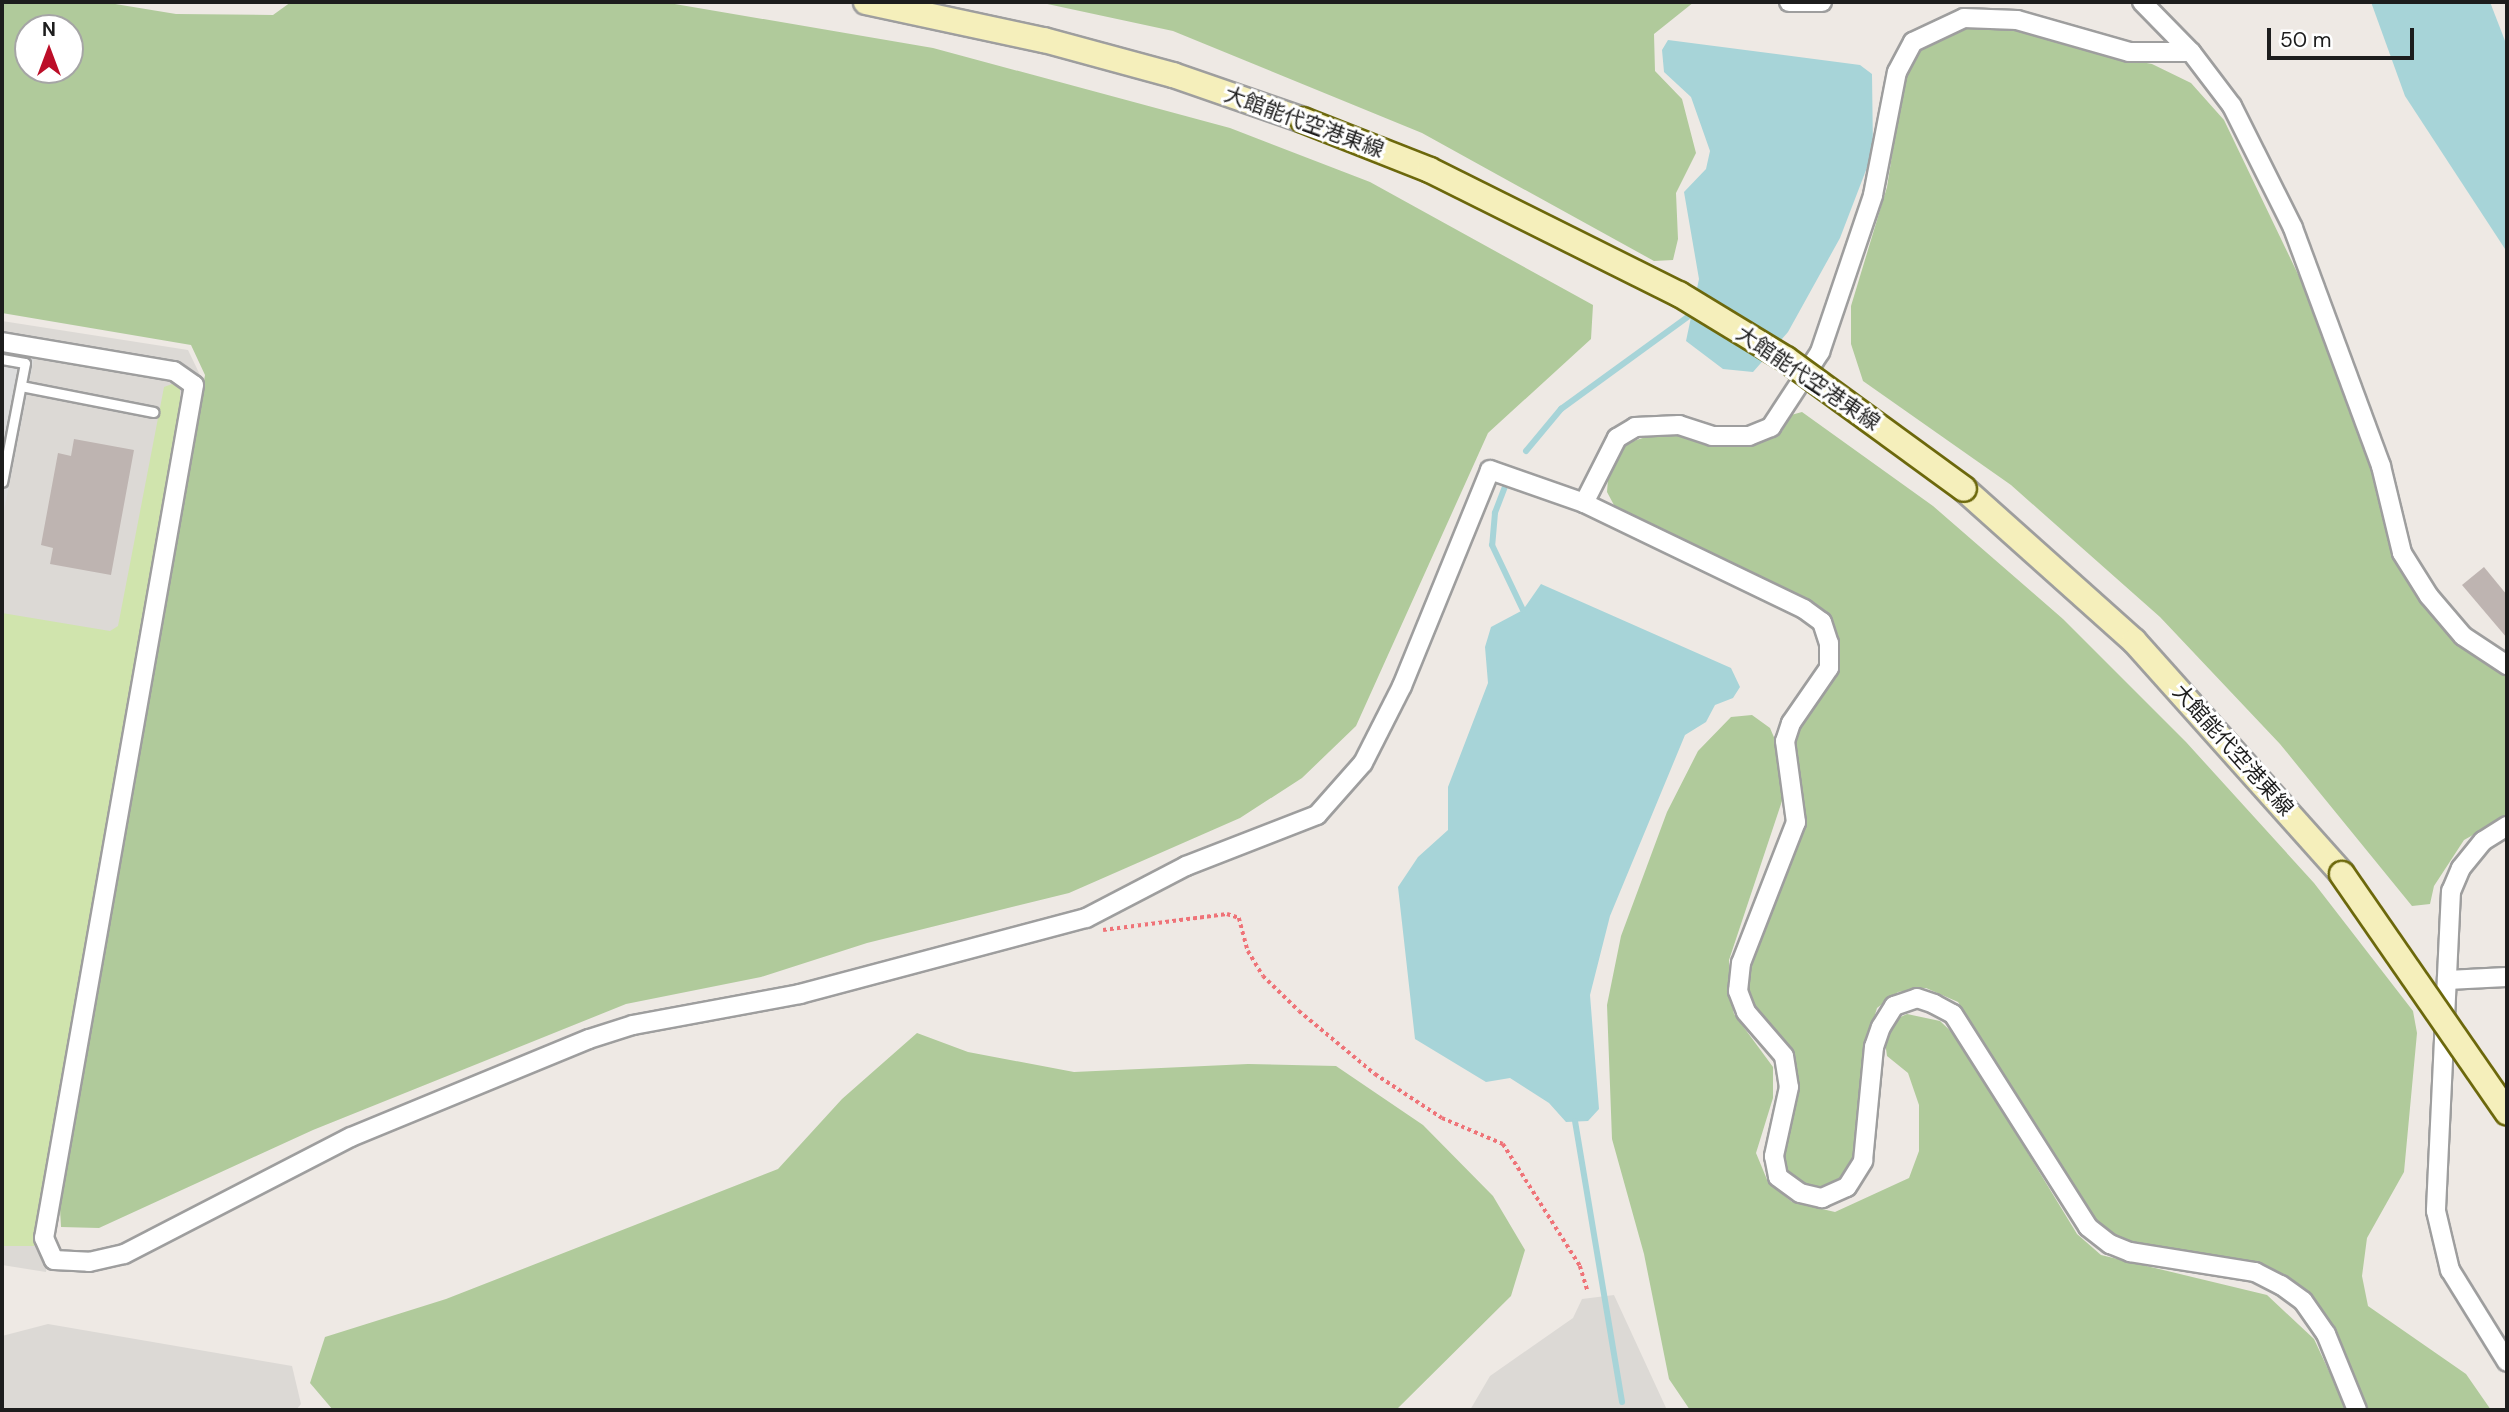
<!DOCTYPE html>
<html>
<head>
<meta charset="utf-8">
<style>
  body { margin:0 }
  #map { position:relative; width:2509px; height:1412px; overflow:hidden; background:#eee9e4; font-family:"DM Sans","Noto Sans JP",sans-serif }
  div>[style] { position:absolute }
  .airport>* { inset:0; background:#dcd9d5 }
  .grass>* { inset:0; background:#d0e4ad }
  .forest>* { inset:0; background:#b0ca9b }
  .parking>* { inset:0; background:#ddd }
  .water>* { inset:0; background:#a7d4d8 }
  .stream>* { height:6px; margin:-3px; padding:0 3px; transform-origin:3px; border-radius:3px; background:#a7d4d8 }
  .building>* { inset:0; background:#beb4b1 }
  .path>* { height:3.5px; margin-top:-1.75px; transform-origin:0; background:repeating-linear-gradient(90deg,#ef7378 0 3.5px,transparent 0 7px) }
  .roads { filter:drop-shadow(2px 0 #9e9e9e) drop-shadow(-2px 0 #9e9e9e) drop-shadow(0 2px #9e9e9e) drop-shadow(0 -2px #9e9e9e) }
  .service>* { height:9px; margin:-4.5px; padding:0 4.5px; transform-origin:4.5px; border-radius:4.5px; background:#fff }
  .minor>* { height:18px; margin:-9px; padding:0 9px; transform-origin:9px; border-radius:9px; background:#fff }
  .secondary>* { height:24px; margin:-12px; padding:0 12px; transform-origin:12px; border-radius:12px; background:#f5efbb }
  .bridges { filter:drop-shadow(2px 0 #6c680c) drop-shadow(-2px 0 #6c680c) drop-shadow(0 2px #6c680c) drop-shadow(0 -2px #6c680c) }
  .secondary-bridge>* { height:24px; margin:-12px; padding:0 12px; transform-origin:12px; border-radius:12px; background:#f5efbb }
  span { translate:-50% -50%; white-space:nowrap; text-align:center; line-height:1.15; -webkit-text-stroke:6px #fff; paint-order:stroke }
  .street-label { font-size:21px; color:#1d1d1d }
  .frame { position:absolute; inset:0; border:4px solid #1d1d1d; pointer-events:none }
  .north { position:absolute; left:14px; top:14px; width:70px; height:70px; box-sizing:border-box; background:#fff; border:2px solid #a5a5a5; border-radius:50%; rotate:0deg; font-size:19px; font-weight:700; line-height:28px; text-align:center; color:#1d1d1d }
  .north::after { content:''; display:block; margin:auto; width:24px; height:32px; background:#bc0e28; clip-path:polygon(50% 0,100% 100%,50% 72%,0 100%) }
  .scale { position:absolute; left:2267px; top:28px; width:147px; height:32px; box-sizing:border-box; border:4px solid #1d1d1d; border-top:0; padding-left:9px; font-size:21px; line-height:24px; white-space:nowrap; color:#1d1d1d; -webkit-text-stroke:5px #fff; paint-order:stroke }
</style>
</head>
<body>
<div id="map">
  <div class="airport">
    <i style="clip-path:polygon(2px 321px,188px 350px,201px 377px,46px 1272px,2px 1265px)"></i>
    <i style="clip-path:polygon(1614px 1295px,1667px 1410px,1470px 1410px,1490px 1376px,1573px 1318px,1582px 1299px)"></i>
    <i style="clip-path:polygon(48px 1324px,292px 1366px,301px 1404px,296px 1410px,2px 1410px,2px 1336px)"></i>
  </div>
  <div class="grass">
    <i style="clip-path:polygon(172px 384px,180px 389px,180px 407px,34px 1246px,2px 1246px,2px 613px,110px 631px,118px 626px,164px 387px)"></i>
  </div>
  <div class="forest">
    <i style="clip-path:polygon(evenodd,2px 2px,103px 2px,176px 14px,273px 15px,291px 2px,663px 2px,933px 48px,1230px 128px,1370px 182px,1593px 305px,1591px 339px,1488px 433px,1356px 726px,1302px 778px,1240px 818px,1069px 893px,867px 943px,761px 977px,626px 1004px,313px 1130px,99px 1228px,61px 1227px,60px 1209px,205px 375px,191px 345px,2px 313px,2px 2px,70px 28px,70px 70px,28px 70px,28px 28px,70px 28px)"></i>
    <i style="clip-path:polygon(1038px 2px,1694px 2px,1654px 34px,1655px 71px,1682px 99px,1696px 153px,1676px 193px,1678px 239px,1673px 260px,1654px 261px,1422px 133px,1173px 31px)"></i>
    <i style="clip-path:polygon(2012px 25px,2104px 55px,2152px 64px,2191px 83px,2224px 120px,2307px 293px,2379px 487px,2394px 558px,2434px 619px,2485px 663px,2507px 675px,2507px 816px,2464px 840px,2434px 886px,2430px 904px,2412px 906px,2280px 744px,2160px 617px,2011px 485px,1863px 381px,1851px 344px,1851px 306px,1887px 187px,1904px 79px,1922px 48px,1964px 26px)"></i>
    <i style="clip-path:polygon(1802px 412px,1933px 506px,2063px 619px,2186px 742px,2314px 883px,2413px 1011px,2417px 1033px,2404px 1172px,2367px 1238px,2362px 1276px,2368px 1306px,2466px 1374px,2491px 1410px,2365px 1410px,2326px 1315px,2282px 1275px,2235px 1258px,2121px 1240px,2098px 1222px,1958px 1002px,1926px 988px,1898px 992px,1877px 1008px,1870px 1032px,1855px 1153px,1838px 1183px,1814px 1188px,1794px 1178px,1782px 1165px,1796px 1083px,1784px 1042px,1750px 1003px,1746px 982px,1752px 953px,1803px 821px,1794px 744px,1798px 724px,1837px 668px,1837px 639px,1825px 615px,1615px 507px,1607px 492px,1609px 466px,1624px 444px,1649px 436px,1683px 434px,1752px 443px,1782px 431px,1791px 415px)"></i>
    <i style="clip-path:polygon(1752px 715px,1770px 728px,1782px 756px,1782px 801px,1729px 960px,1729px 991px,1734px 1014px,1773px 1067px,1773px 1098px,1756px 1153px,1768px 1182px,1792px 1202px,1835px 1212px,1909px 1178px,1919px 1151px,1919px 1105px,1908px 1073px,1887px 1056px,1885px 1042px,1894px 1020px,1907px 1014px,1940px 1021px,1958px 1038px,2077px 1234px,2101px 1255px,2267px 1295px,2314px 1339px,2347px 1410px,1690px 1410px,1669px 1379px,1644px 1254px,1612px 1139px,1607px 1005px,1621px 936px,1667px 812px,1698px 751px,1731px 717px)"></i>
    <i style="clip-path:polygon(917px 1033px,968px 1052px,1074px 1072px,1248px 1064px,1336px 1066px,1423px 1125px,1493px 1196px,1525px 1250px,1511px 1296px,1396px 1410px,333px 1410px,310px 1383px,325px 1337px,446px 1299px,778px 1169px,842px 1099px)"></i>
  </div>
  <div class="parking">
    <i style="clip-path:polygon(2px 353px,34px 359px,3px 516px,2px 516px)"></i>
  </div>
  <div class="water">
    <i style="clip-path:polygon(2371px 2px,2490px 2px,2507px 46px,2507px 252px,2405px 96px)"></i>
    <i style="clip-path:polygon(1668px 40px,1860px 65px,1872px 74px,1873px 152px,1840px 238px,1788px 332px,1753px 372px,1723px 369px,1686px 341px,1699px 279px,1684px 192px,1706px 169px,1710px 151px,1691px 97px,1664px 72px,1662px 50px)"></i>
    <i style="clip-path:polygon(1541px 584px,1731px 668px,1740px 687px,1733px 698px,1715px 705px,1706px 722px,1685px 735px,1610px 916px,1590px 995px,1599px 1109px,1588px 1121px,1566px 1122px,1549px 1103px,1510px 1078px,1486px 1082px,1415px 1039px,1398px 887px,1418px 857px,1448px 830px,1448px 787px,1488px 683px,1485px 647px,1491px 627px,1523px 610px)"></i>
  </div>
  <div class="stream">
    <i style="left:1526px;top:451px;width:55px;rotate:-50.2deg"></i>
    <i style="left:1561px;top:409px;width:163px;rotate:-36deg"></i>
    <i style="left:1506px;top:484px;width:31px;rotate:111deg"></i>
    <i style="left:1495px;top:513px;width:32px;rotate:95deg"></i>
    <i style="left:1492px;top:545px;width:72px;rotate:64.5deg"></i>
    <i style="left:1575px;top:1121px;width:285px;rotate:80.5deg"></i>
  </div>
  <div class="building">
    <i style="clip-path:polygon(74px 439px,134px 450px,111px 575px,50px 564px,53px 548px,41px 545px,58px 453px,71px 456px)"></i>
    <i style="clip-path:polygon(2484px 567px,2507px 595px,2507px 638px,2462px 585px)"></i>
  </div>
  <div class="path">
    <i style="left:1103px;top:930px;width:125px;rotate:-7.4deg"></i>
    <i style="left:1227px;top:914px;width:13px;rotate:18deg"></i>
    <i style="left:1239px;top:918px;width:34px;rotate:75deg"></i>
    <i style="left:1248px;top:951px;width:29px;rotate:59deg"></i>
    <i style="left:1263px;top:976px;width:50px;rotate:44.2deg"></i>
    <i style="left:1299px;top:1011px;width:99px;rotate:39.7deg"></i>
    <i style="left:1375px;top:1074px;width:80px;rotate:33.3deg"></i>
    <i style="left:1442px;top:1118px;width:66px;rotate:23.1deg"></i>
    <i style="left:1503px;top:1144px;width:144px;rotate:57.7deg"></i>
    <i style="left:1580px;top:1266px;width:27px;rotate:73deg"></i>
  </div>
  <div class="roads">
    <div class="service">
      <i style="left:2px;top:359px;width:23px;rotate:10deg"></i>
      <i style="left:25px;top:363px;width:121px;rotate:100.9deg"></i>
      <i style="left:21px;top:386px;width:135px;rotate:11.1deg"></i>
    </div>
    <div class="minor">
      <i style="left:1789px;top:2px;width:33px"></i>
      <i style="left:2142px;top:2px;width:70px;rotate:45.6deg"></i>
      <i style="left:2191px;top:52px;width:68px;rotate:52.8deg"></i>
      <i style="left:2232px;top:106px;width:136px;rotate:63.4deg"></i>
      <i style="left:2293px;top:228px;width:254px;rotate:69.7deg"></i>
      <i style="left:2381px;top:466px;width:89px;rotate:76.4deg"></i>
      <i style="left:2402px;top:553px;width:51px;rotate:57.9deg"></i>
      <i style="left:2429px;top:596px;width:52px;rotate:49.6deg"></i>
      <i style="left:2463px;top:636px;width:53px;rotate:33.4deg"></i>
      <i style="left:2px;top:342px;width:174px;rotate:9.6deg"></i>
      <i style="left:174px;top:371px;width:24px;rotate:35deg"></i>
      <i style="left:194px;top:385px;width:866px;rotate:99.97deg"></i>
      <i style="left:44px;top:1238px;width:24px;rotate:66deg"></i>
      <i style="left:54px;top:1260px;width:35px;rotate:3deg"></i>
      <i style="left:89px;top:1262px;width:36px;rotate:-13deg"></i>
      <i style="left:124px;top:1254px;width:255px;rotate:-27.3deg"></i>
      <i style="left:351px;top:1137px;width:257px;rotate:-22.4deg"></i>
      <i style="left:589px;top:1039px;width:46px;rotate:-17.7deg"></i>
      <i style="left:633px;top:1025px;width:170px;rotate:-10.5deg"></i>
      <i style="left:800px;top:994px;width:296px;rotate:-14.9deg"></i>
      <i style="left:1086px;top:918px;width:113px;rotate:-27.5deg"></i>
      <i style="left:1186px;top:866px;width:141px;rotate:-21.3deg"></i>
      <i style="left:1317px;top:815px;width:69px;rotate:-48.5deg"></i>
      <i style="left:1363px;top:763px;width:86px;rotate:-63.1deg"></i>
      <i style="left:1402px;top:686px;width:233px;rotate:-67.8deg"></i>
      <i style="left:1490px;top:470px;width:100px;rotate:19.3deg"></i>
      <i style="left:1584px;top:503px;width:244px;rotate:25.7deg"></i>
      <i style="left:1804px;top:609px;width:22px;rotate:36deg"></i>
      <i style="left:1822px;top:622px;width:22px;rotate:72deg"></i>
      <i style="left:1829px;top:643px;width:25px;rotate:90deg"></i>
      <i style="left:1829px;top:668px;width:67px;rotate:124.6deg"></i>
      <i style="left:1791px;top:723px;width:19px;rotate:108deg"></i>
      <i style="left:1785px;top:741px;width:82px;rotate:82.3deg"></i>
      <i style="left:1796px;top:822px;width:151px;rotate:111.3deg"></i>
      <i style="left:1741px;top:963px;width:28px;rotate:96deg"></i>
      <i style="left:1738px;top:991px;width:22px;rotate:69deg"></i>
      <i style="left:1746px;top:1012px;width:58px;rotate:49.2deg"></i>
      <i style="left:1784px;top:1056px;width:31px;rotate:81deg"></i>
      <i style="left:1789px;top:1087px;width:71px;rotate:102.3deg"></i>
      <i style="left:1774px;top:1156px;width:21px;rotate:79deg"></i>
      <i style="left:1778px;top:1177px;width:27px;rotate:36deg"></i>
      <i style="left:1800px;top:1193px;width:23px;rotate:13deg"></i>
      <i style="left:1822px;top:1198px;width:27px;rotate:-24deg"></i>
      <i style="left:1847px;top:1187px;width:31px;rotate:-58deg"></i>
      <i style="left:1863px;top:1161px;width:115px;rotate:-84.5deg"></i>
      <i style="left:1874px;top:1047px;width:21px;rotate:-71deg"></i>
      <i style="left:1881px;top:1027px;width:25px;rotate:-58deg"></i>
      <i style="left:1894px;top:1006px;width:24px;rotate:-19deg"></i>
      <i style="left:1917px;top:998px;width:18px;rotate:19deg"></i>
      <i style="left:1934px;top:1004px;width:21px;rotate:28deg"></i>
      <i style="left:1953px;top:1014px;width:252px;rotate:57.6deg"></i>
      <i style="left:2088px;top:1227px;width:28px;rotate:38deg"></i>
      <i style="left:2110px;top:1244px;width:22px;rotate:22deg"></i>
      <i style="left:2130px;top:1252px;width:127px;rotate:9.1deg"></i>
      <i style="left:2255px;top:1272px;width:29px;rotate:27deg"></i>
      <i style="left:2281px;top:1285px;width:27px;rotate:36deg"></i>
      <i style="left:2303px;top:1301px;width:40px;rotate:55.1deg"></i>
      <i style="left:2326px;top:1334px;width:82px;rotate:67.8deg"></i>
      <i style="left:1584px;top:503px;width:73px;rotate:-63.1deg"></i>
      <i style="left:1617px;top:438px;width:21px;rotate:-31deg"></i>
      <i style="left:1635px;top:427px;width:44px;rotate:-2.6deg"></i>
      <i style="left:1679px;top:425px;width:35px;rotate:18deg"></i>
      <i style="left:1712px;top:436px;width:37px"></i>
      <i style="left:1749px;top:436px;width:24px;rotate:-22deg"></i>
      <i style="left:1771px;top:427px;width:90px;rotate:-56.8deg"></i>
      <i style="left:1820px;top:352px;width:166px;rotate:-71.3deg"></i>
      <i style="left:1873px;top:195px;width:125px;rotate:-79deg"></i>
      <i style="left:1897px;top:72px;width:34px;rotate:-62deg"></i>
      <i style="left:1913px;top:42px;width:56px;rotate:-25.2deg"></i>
      <i style="left:1964px;top:18px;width:53px;rotate:2.2deg"></i>
      <i style="left:2017px;top:20px;width:116px;rotate:15.9deg"></i>
      <i style="left:2129px;top:52px;width:62px"></i>
      <i style="left:2507px;top:826px;width:28px;rotate:148deg"></i>
      <i style="left:2483px;top:841px;width:35px;rotate:129deg"></i>
      <i style="left:2461px;top:868px;width:25px;rotate:113deg"></i>
      <i style="left:2451px;top:891px;width:320px;rotate:92.7deg"></i>
      <i style="left:2436px;top:1211px;width:61px;rotate:76.7deg"></i>
      <i style="left:2450px;top:1270px;width:108px;rotate:58.2deg"></i>
      <i style="left:2447px;top:980px;width:60px;rotate:-2.9deg"></i>
    </div>
    <div class="secondary">
      <i style="left:866px;top:2px;width:182px;rotate:12.1deg"></i>
      <i style="left:1044px;top:40px;width:134px;rotate:15.2deg"></i>
      <i style="left:1173px;top:75px;width:138px;rotate:19.1deg"></i>
      <i style="left:1964px;top:489px;width:228px;rotate:41.8deg"></i>
      <i style="left:2134px;top:641px;width:312px;rotate:48.2deg"></i>
    </div>
  </div>
  <div class="bridges">
    <div class="secondary-bridge">
      <i style="left:1303px;top:120px;width:136px;rotate:21.5deg"></i>
      <i style="left:1430px;top:170px;width:278px;rotate:26.5deg"></i>
      <i style="left:1679px;top:294px;width:125px;rotate:31.3deg"></i>
      <i style="left:1786px;top:359px;width:220px;rotate:36.1deg"></i>
      <i style="left:2342px;top:874px;width:290px;rotate:55.3deg"></i>
    </div>
  </div>
  <div class="street-label">
    <span style="left:1304px;top:122px;rotate:20deg">大館能代空港東線</span>
    <span style="left:1808px;top:378px;rotate:34deg">大館能代空港東線</span>
    <span style="left:2233px;top:750px;rotate:48deg">大館能代空港東線</span>
  </div>
  <div class="frame"></div>
  <div class="north">N</div>
  <div class="scale">50 m</div>
</div>
</body>
</html>
